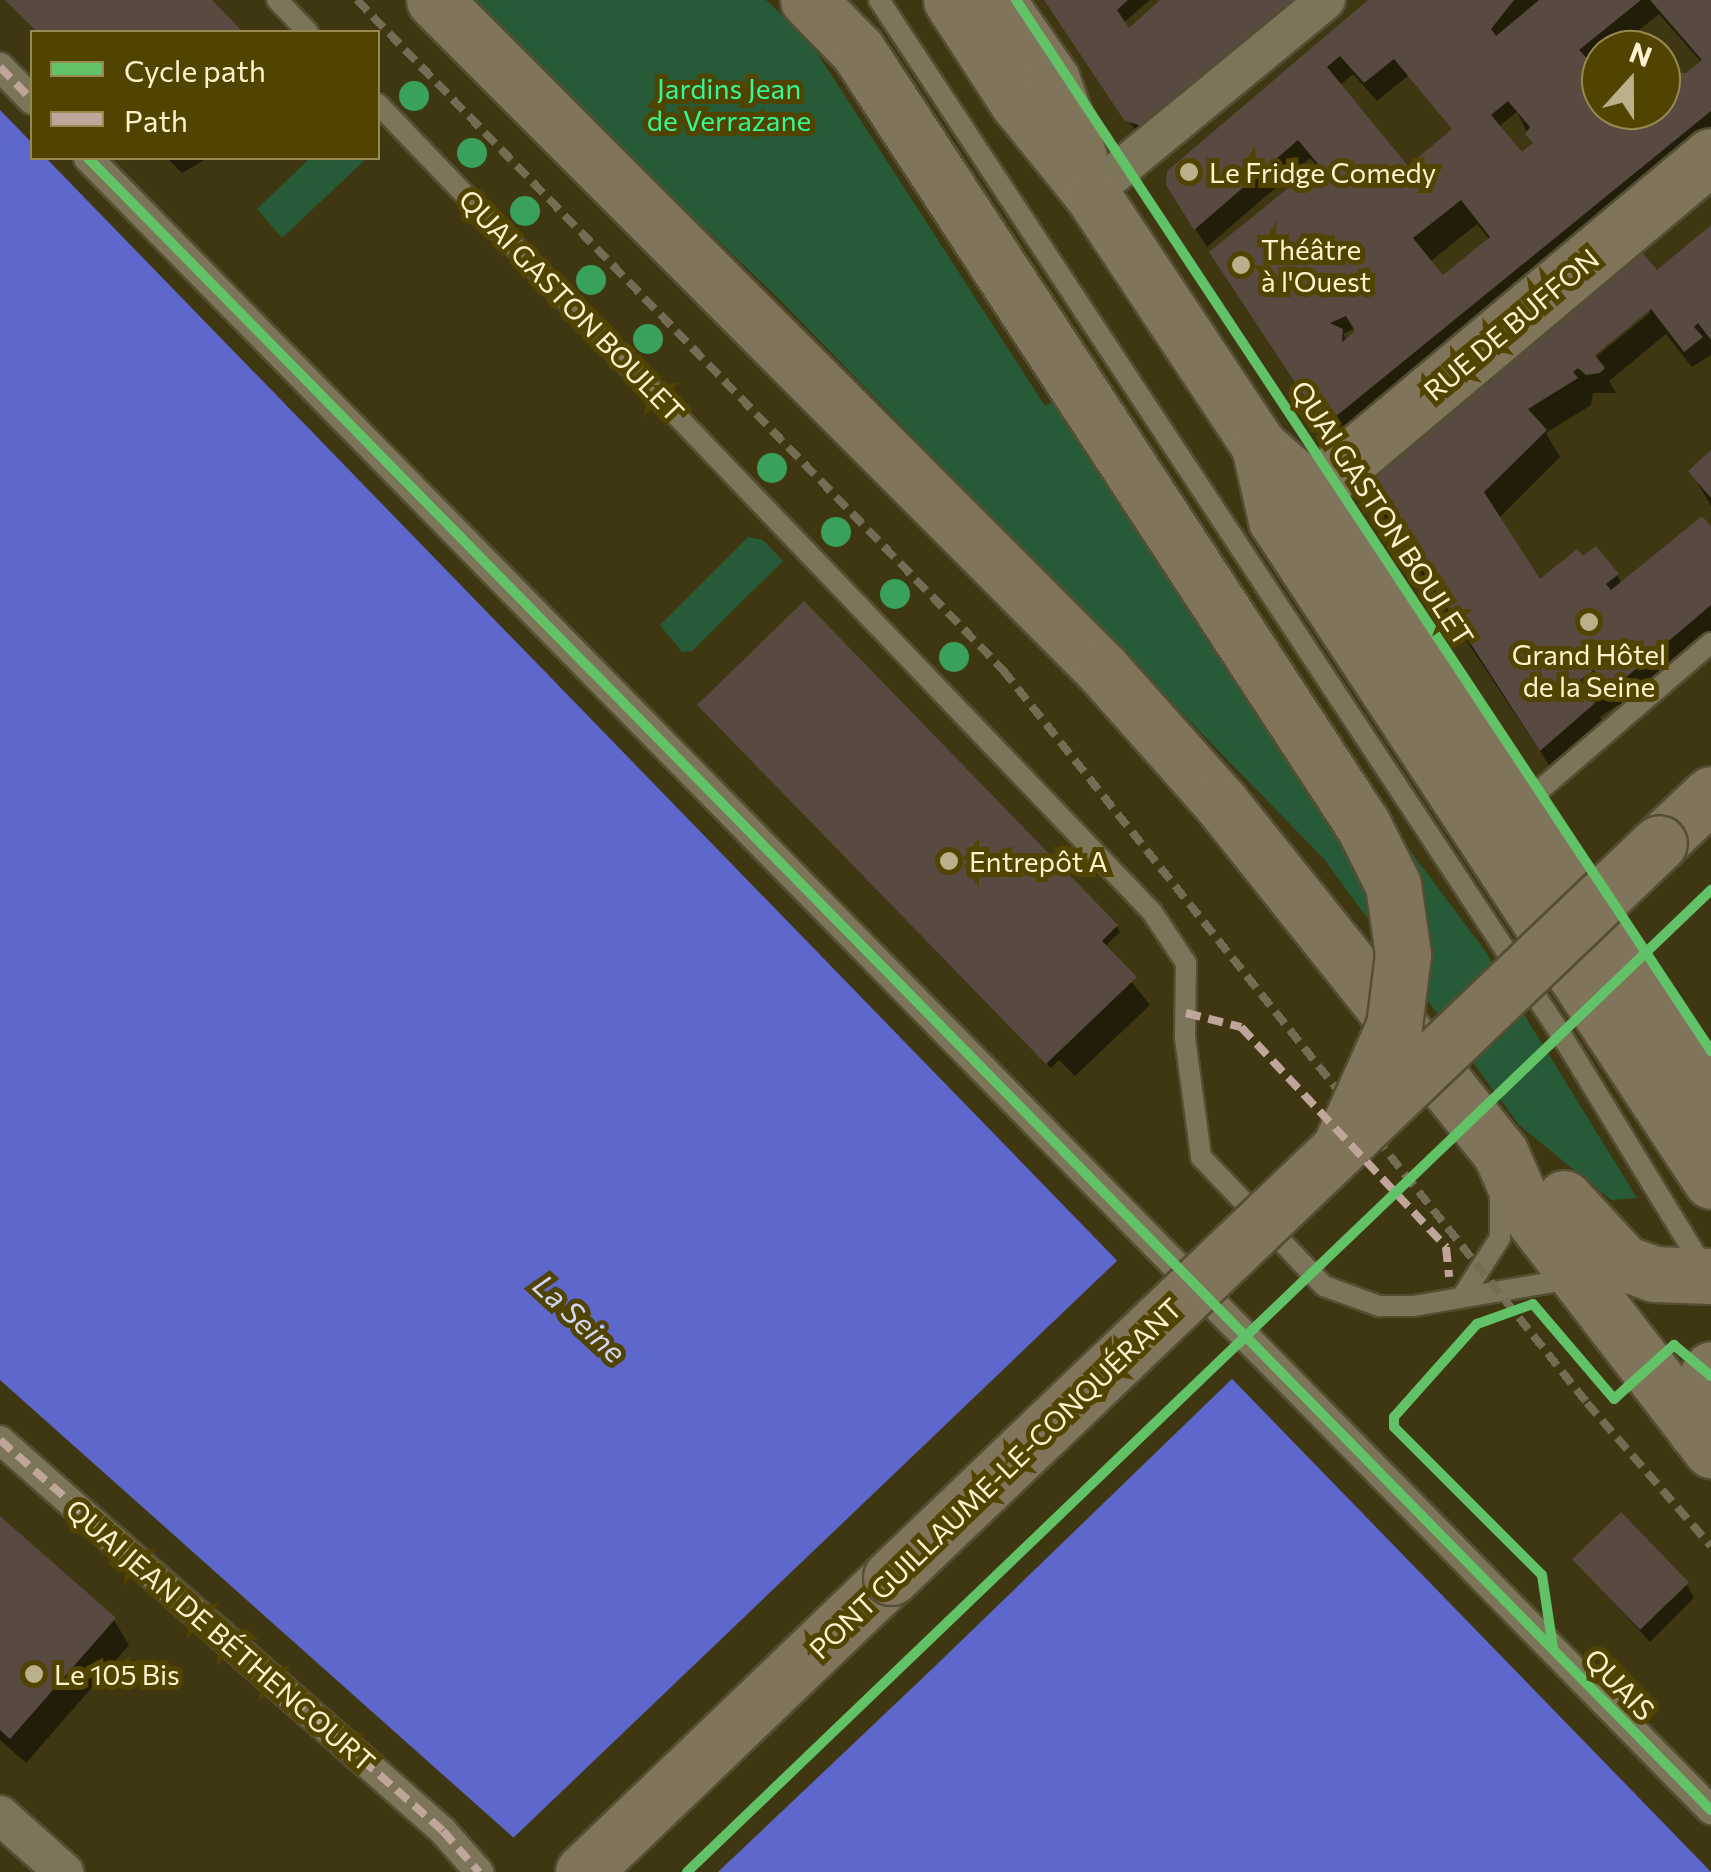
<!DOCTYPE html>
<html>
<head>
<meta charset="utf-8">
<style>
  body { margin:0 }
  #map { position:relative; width:1711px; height:1872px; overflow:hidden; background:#3f3712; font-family:Commissioner,sans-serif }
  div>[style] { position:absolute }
  .green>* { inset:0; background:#275a37 }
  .water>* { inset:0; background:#5e68cc }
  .pier>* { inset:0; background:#3f3712 }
  .shadow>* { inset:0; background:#0007 }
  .building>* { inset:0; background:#584a41; transform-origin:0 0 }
  .roads { filter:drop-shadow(2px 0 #544e33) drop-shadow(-2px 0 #544e33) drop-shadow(0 2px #544e33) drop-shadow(0 -2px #544e33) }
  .service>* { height:20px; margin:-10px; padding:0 10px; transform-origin:10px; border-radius:10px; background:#7c7559 }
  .pedestrian>* { height:28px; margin:-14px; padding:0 14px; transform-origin:14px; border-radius:14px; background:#7c7559 }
  .minor>* { height:38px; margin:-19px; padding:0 19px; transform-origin:19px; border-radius:19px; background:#7c7559 }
  .primary>* { height:55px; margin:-27.5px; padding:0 27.5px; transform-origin:27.5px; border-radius:27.5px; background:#80745b }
  .rail>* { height:8px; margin-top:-4px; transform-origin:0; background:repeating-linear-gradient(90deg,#746d53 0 15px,transparent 0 23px) }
  .bridges { filter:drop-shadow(2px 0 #544e33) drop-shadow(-2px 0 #544e33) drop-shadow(0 2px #544e33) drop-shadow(0 -2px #544e33) }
  .primary-bridge>* { height:55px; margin:-27.5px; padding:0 27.5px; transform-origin:27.5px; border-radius:27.5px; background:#80745b }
  .quiet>* { height:8px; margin-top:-4px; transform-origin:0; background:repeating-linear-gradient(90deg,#c0a59a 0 15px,transparent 0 23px) }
  .cycleway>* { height:10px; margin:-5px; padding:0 5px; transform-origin:5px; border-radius:5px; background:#61c268 }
  .trees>* { width:30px; height:30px; margin:-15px; border-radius:50%; background:#39a15b }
  .dots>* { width:28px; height:28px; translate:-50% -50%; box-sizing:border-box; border:5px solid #514300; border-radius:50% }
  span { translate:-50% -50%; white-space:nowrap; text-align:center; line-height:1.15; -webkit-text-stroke:10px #514300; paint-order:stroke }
  .park-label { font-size:28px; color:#34f796 }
  .poi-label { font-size:28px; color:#fdf3ce }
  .left { translate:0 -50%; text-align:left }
  .street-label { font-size:28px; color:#fdf3ce }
  .water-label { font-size:30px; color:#d0d6f3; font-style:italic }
  .legend { position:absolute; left:30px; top:30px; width:350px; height:130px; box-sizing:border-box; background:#514300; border:2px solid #968952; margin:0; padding:12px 18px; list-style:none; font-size:30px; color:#fdf3ce }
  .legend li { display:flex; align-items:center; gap:20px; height:50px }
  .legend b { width:50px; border:2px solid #968952 }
  .north { position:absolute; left:1581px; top:30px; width:100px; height:100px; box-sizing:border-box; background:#514300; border:2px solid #968952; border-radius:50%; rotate:21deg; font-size:28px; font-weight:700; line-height:40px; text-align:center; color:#fdf3ce }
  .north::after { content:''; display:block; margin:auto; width:35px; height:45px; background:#bab18c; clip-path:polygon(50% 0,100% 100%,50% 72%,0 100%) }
</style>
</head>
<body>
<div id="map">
  <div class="green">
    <i style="clip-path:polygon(466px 0,766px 0,810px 42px,1045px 406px,1069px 394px,1485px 951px,1637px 1198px,1611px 1200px,1519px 1125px,1324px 859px,778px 298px)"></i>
    <i style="clip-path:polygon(310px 158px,367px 158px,282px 238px,257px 209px)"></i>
    <i style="clip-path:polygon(748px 537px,763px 540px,783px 561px,692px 651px,682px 652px,660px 625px)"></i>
  </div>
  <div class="water">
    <i style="clip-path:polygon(0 110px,32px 143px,32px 158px,46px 158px,1711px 1872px,552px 1872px,0 1380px)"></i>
  </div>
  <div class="pier">
    <i style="clip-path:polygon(1121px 1257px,1236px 1375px,930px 1671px,718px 1872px,545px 1872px,511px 1840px)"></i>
  </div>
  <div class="shadow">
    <i style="clip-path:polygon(9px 0,208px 0,240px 32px,37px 32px)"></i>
    <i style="clip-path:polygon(1044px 0,1150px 0,1123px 23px,1128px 32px,1164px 0,1320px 0,1146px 145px)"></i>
    <i style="clip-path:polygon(evenodd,1372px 0,1711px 0,1711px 129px,1341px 440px,1301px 388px,1318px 167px,1310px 158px,1207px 247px,1180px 205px,1372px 0,1659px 14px,1702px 63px,1661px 97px,1661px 110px,1646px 110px,1632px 122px,1623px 110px,1601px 110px,1601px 50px,1614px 50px,1659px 14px,1372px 0,1353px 74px,1377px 101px,1409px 75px,1454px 131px,1408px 170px,1339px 86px,1353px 74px,1372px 0,1517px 112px,1534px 146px,1522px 156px,1498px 127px,1517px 112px,1372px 0,1477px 224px,1490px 240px,1443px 278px,1430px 262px,1477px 224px,1372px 0,1355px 328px,1358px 333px,1347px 341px,1343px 334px,1355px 328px)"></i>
    <i style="clip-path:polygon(167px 158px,208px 158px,182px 173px)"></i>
    <i style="clip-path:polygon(evenodd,1711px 229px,1711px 355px,1692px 367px,1666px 334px,1609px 381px,1616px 393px,1593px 393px,1591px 405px,1546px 433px,1560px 457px,1498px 519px,1539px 583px,1617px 575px,1622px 584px,1711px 530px,1711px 659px,1633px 725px,1617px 705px,1600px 717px,1614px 741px,1563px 786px,1389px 524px,1373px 497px,1372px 475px,1640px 254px,1655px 272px,1711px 229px,1650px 307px,1650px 313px,1586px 365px,1583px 361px,1650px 307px)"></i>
    <i style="clip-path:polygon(1711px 453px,1711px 506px,1691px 471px)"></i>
    <i style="clip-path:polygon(703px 711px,1116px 926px,1120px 932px,1104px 947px,1150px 1005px,1075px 1076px,1059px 1060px,1051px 1068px)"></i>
    <i style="clip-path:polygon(0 1520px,114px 1620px,129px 1645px,26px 1763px,0 1740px)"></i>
    <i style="clip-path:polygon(1575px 1560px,1687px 1585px,1694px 1598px,1650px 1642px)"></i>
  </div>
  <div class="building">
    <i style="clip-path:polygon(5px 0,212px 0,243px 32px,37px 32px)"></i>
    <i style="clip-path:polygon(1044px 0,1128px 0,1117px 10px,1129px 28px,1160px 0,1294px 0,1141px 126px,1124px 120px)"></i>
    <i style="clip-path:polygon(evenodd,1368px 0,1514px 0,1491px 29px,1496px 36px,1539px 0,1641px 0,1579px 50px,1601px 73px,1601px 110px,1629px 110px,1635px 117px,1661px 110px,1661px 89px,1672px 85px,1671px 72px,1686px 73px,1702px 60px,1650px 0,1711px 0,1711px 111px,1329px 422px,1318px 417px,1209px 252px,1318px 164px,1298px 140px,1194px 230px,1166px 185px,1167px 171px,1368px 0,1340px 56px,1364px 83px,1394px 59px,1452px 129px,1408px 166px,1327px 67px,1340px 56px,1368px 0,1508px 101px,1530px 127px,1525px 134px,1533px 143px,1522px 152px,1491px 115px,1508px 101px,1368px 0,1461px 200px,1490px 237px,1443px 275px,1413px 238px,1461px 200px,1368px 0,1346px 316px,1355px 331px,1342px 342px,1343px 329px,1330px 323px,1346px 316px)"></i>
    <i style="clip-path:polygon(1711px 225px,1711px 340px,1698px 323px,1694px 327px,1703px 337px,1684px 352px,1651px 309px,1595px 355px,1605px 368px,1600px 373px,1586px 375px,1578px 368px,1573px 372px,1578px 378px,1528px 409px,1547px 430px,1484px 492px,1540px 579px,1577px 549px,1583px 556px,1596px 546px,1619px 574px,1606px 584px,1611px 590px,1702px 516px,1711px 526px,1711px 605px,1611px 690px,1594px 670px,1580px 680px,1595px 703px,1540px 751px,1366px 482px,1640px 250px,1657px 270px)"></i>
    <i style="clip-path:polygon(1711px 450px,1711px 498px,1688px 471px)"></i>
    <i style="clip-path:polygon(804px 601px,1118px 925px,1102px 941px,1137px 977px,1046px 1064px,697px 705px)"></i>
    <i style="left:1621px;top:1512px;width:98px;height:68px;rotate:46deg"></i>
    <i style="clip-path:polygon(0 1516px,116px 1618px,10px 1739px,0 1730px)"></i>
  </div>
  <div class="roads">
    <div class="service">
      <i style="left:277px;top:0;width:45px;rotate:45.9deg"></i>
      <i style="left:879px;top:0;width:1241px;rotate:56.6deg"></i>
      <i style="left:1562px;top:1036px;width:274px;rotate:58.6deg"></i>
      <i style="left:378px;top:104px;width:1119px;rotate:46.23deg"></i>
      <i style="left:1152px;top:912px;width:61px;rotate:56.3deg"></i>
      <i style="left:1186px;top:963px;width:75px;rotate:90.8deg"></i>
      <i style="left:1185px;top:1038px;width:120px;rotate:82.3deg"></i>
      <i style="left:1201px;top:1157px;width:178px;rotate:46.4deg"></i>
      <i style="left:1324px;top:1286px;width:59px;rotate:20deg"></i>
      <i style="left:1379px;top:1306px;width:35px"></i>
      <i style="left:1414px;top:1306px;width:159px;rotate:-9.8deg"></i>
      <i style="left:1519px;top:808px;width:253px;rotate:-40.7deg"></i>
      <i style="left:1462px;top:1297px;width:70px;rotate:-57.2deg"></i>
      <i style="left:1500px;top:1238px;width:42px;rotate:-90deg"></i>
    </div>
    <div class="pedestrian">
      <i style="left:0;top:67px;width:46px;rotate:45.9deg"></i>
      <i style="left:88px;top:158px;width:2316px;rotate:45.51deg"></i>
      <i style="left:0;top:1440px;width:591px;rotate:41.43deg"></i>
      <i style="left:443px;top:1831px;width:55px;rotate:48.7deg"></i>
    </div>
    <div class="minor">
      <i style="left:1091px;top:193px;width:304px;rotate:-39.4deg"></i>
      <i style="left:0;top:1815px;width:86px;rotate:41.7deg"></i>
    </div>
    <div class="primary">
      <i style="left:434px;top:0;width:947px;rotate:45.04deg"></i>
      <i style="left:1103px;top:670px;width:178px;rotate:48.4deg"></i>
      <i style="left:1221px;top:803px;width:449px;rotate:51.4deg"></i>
      <i style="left:1501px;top:1154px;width:58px;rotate:66.5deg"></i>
      <i style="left:1524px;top:1207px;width:307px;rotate:52.4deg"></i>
      <i style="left:951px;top:0;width:123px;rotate:57deg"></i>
      <i style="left:1018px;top:103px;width:116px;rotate:51deg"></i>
      <i style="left:1091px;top:193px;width:304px;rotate:56.4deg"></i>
      <i style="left:1259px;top:446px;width:69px;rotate:41.5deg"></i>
      <i style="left:1311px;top:492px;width:731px;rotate:56.83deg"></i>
      <i style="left:997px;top:0;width:97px;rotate:55.5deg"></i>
      <i style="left:1052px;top:80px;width:82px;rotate:70.7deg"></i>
      <i style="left:1259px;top:446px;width:76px;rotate:77.1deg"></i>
      <i style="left:1276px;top:520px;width:791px;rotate:56.65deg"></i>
      <i style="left:1311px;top:492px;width:522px;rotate:-40.03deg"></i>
      <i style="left:1659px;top:843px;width:71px;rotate:-43.3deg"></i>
      <i style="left:1564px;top:1198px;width:88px;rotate:47.3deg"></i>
      <i style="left:1624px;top:1263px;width:32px;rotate:20deg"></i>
      <i style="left:1654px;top:1274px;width:57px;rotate:2deg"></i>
      <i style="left:1696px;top:1431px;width:41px;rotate:-85.8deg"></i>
      <i style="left:1699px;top:1390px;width:24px;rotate:-60deg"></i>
      <i style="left:583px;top:1872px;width:426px;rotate:-43.8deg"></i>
    </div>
  </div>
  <div class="rail">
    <i style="left:357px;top:0;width:931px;rotate:46.04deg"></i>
    <i style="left:1003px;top:670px;width:937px;rotate:51.45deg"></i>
    <i style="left:1587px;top:1403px;width:189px;rotate:49.1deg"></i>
  </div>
  <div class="bridges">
    <div class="primary-bridge">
      <i style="left:808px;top:0;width:71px;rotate:45.6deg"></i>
      <i style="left:858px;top:51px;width:924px;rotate:56.88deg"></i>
      <i style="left:1363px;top:825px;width:67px;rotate:63.4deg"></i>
      <i style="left:1393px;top:885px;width:70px;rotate:81.8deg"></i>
      <i style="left:1403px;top:954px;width:73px;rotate:97.1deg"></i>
      <i style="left:1394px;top:1026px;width:135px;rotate:114.1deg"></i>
      <i style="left:891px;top:1577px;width:1062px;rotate:-43.7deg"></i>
    </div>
  </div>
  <div class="quiet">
    <i style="left:0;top:67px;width:46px;rotate:45.9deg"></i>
    <i style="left:1186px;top:1013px;width:57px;rotate:14.3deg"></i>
    <i style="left:1241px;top:1027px;width:301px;rotate:47deg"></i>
    <i style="left:1446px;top:1247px;width:30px;rotate:84deg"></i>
    <i style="left:0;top:1440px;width:591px;rotate:41.43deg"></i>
    <i style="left:443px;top:1831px;width:55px;rotate:48.7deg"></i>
  </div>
  <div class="cycleway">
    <i style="left:1016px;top:0;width:1260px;rotate:56.52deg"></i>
    <i style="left:88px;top:158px;width:2316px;rotate:45.51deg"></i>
    <i style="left:1394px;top:1417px;width:125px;rotate:-48.3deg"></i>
    <i style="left:1477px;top:1324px;width:59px;rotate:-19.7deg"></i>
    <i style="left:1533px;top:1304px;width:125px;rotate:49.5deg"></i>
    <i style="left:1614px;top:1399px;width:81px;rotate:-42deg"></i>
    <i style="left:1674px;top:1345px;width:48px;rotate:40deg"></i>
    <i style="left:1394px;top:1417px;width:10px;rotate:90deg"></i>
    <i style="left:1394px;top:1427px;width:209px;rotate:45deg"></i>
    <i style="left:1542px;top:1575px;width:74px;rotate:81.4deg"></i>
    <i style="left:687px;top:1872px;width:1419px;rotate:-43.8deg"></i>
  </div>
  <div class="trees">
    <i style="left:414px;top:96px"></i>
    <i style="left:472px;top:153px"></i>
    <i style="left:525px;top:211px"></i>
    <i style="left:591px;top:280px"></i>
    <i style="left:648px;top:339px"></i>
    <i style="left:772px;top:468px"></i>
    <i style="left:836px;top:532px"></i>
    <i style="left:895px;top:594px"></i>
    <i style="left:954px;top:657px"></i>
  </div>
  <div class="dots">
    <i style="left:1189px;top:172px;background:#bab18c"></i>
    <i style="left:1241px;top:265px;background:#bab18c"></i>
    <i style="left:1589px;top:622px;background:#bab18c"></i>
    <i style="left:949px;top:861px;background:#bab18c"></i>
    <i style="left:34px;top:1674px;background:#bab18c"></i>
  </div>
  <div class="park-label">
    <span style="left:729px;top:104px">Jardins Jean<br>de Verrazane</span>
  </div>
  <div class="poi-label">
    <span class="left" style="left:1209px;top:172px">Le Fridge Comedy</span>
    <span class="left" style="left:1261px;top:265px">Théâtre<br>à l'Ouest</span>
    <span style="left:1589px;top:670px">Grand Hôtel<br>de la Seine</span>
    <span class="left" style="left:969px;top:861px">Entrepôt A</span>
    <span class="left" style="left:54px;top:1674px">Le 105 Bis</span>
  </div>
  <div class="street-label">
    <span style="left:572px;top:305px;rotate:46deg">QUAI GASTON BOULET</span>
    <span style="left:1511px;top:324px;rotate:-40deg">RUE DE BUFFON</span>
    <span style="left:1383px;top:513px;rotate:57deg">QUAI GASTON BOULET</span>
    <span style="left:995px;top:1478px;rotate:-44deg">PONT GUILLAUME-LE-CONQUÉRANT</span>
    <span style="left:221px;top:1635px;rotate:41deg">QUAI JEAN DE BÉTHENCOURT</span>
    <span style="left:1620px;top:1684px;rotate:46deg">QUAIS</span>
  </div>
  <div class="water-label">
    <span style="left:580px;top:1318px;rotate:43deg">La Seine</span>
  </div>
  <ul class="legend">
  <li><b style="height:12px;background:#61c268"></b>Cycle path</li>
  <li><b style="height:12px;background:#c0a59a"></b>Path</li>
  </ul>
  <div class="north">N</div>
</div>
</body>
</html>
